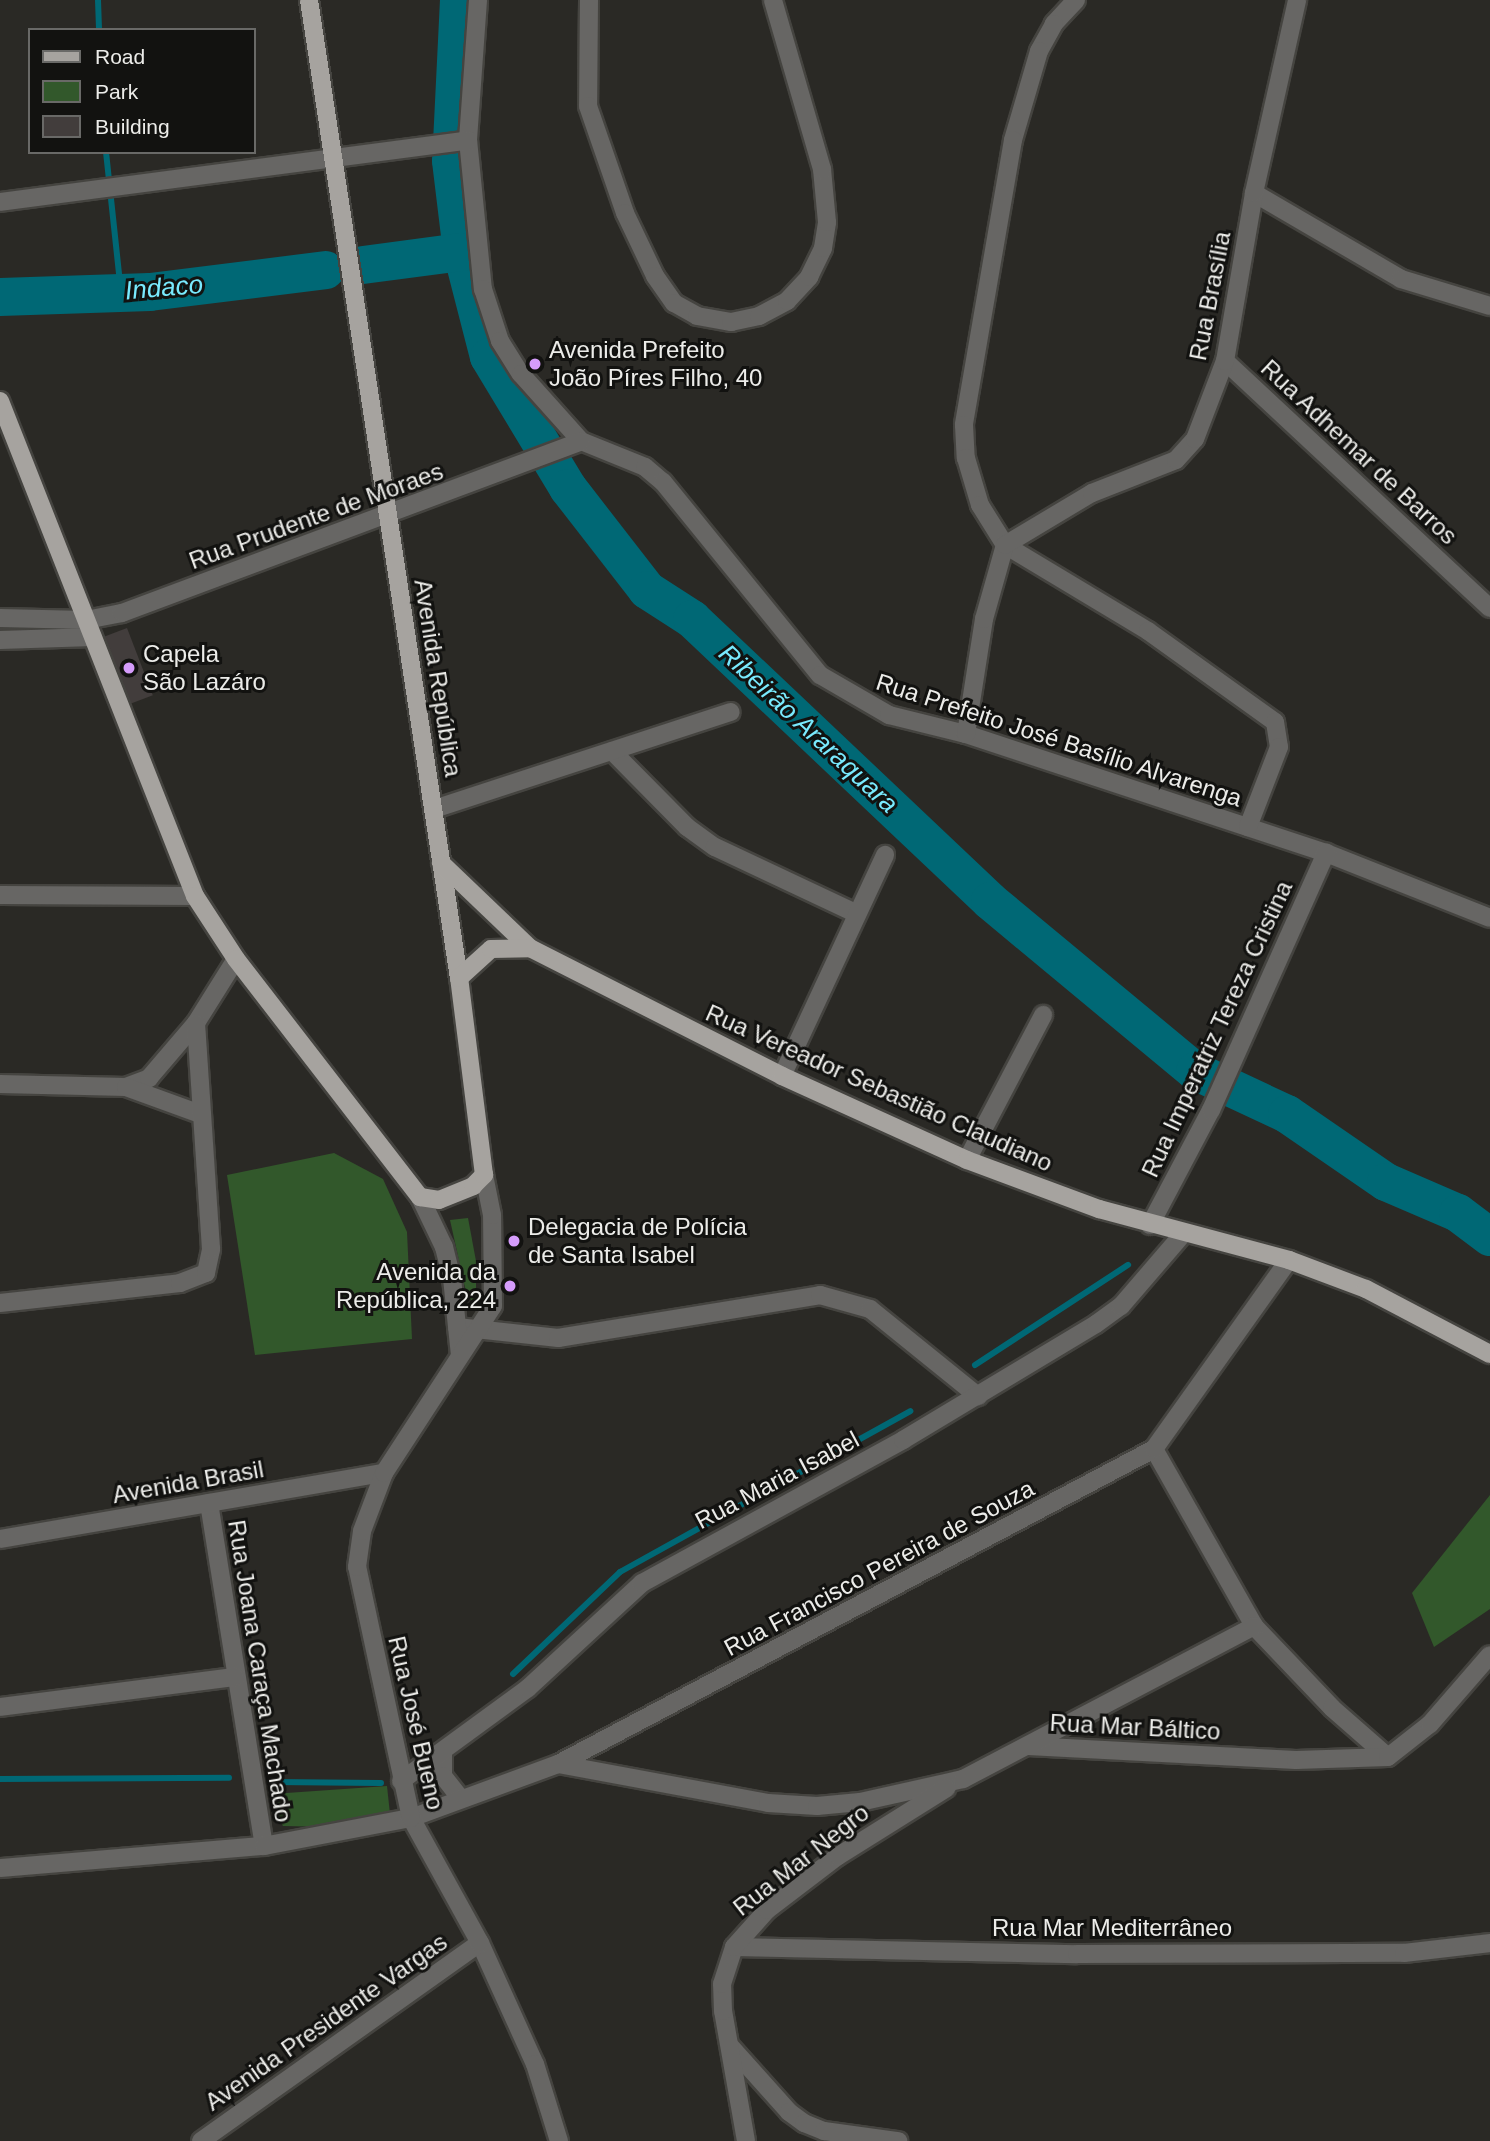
<!DOCTYPE html>
<html>
<head>
<meta charset="utf-8">
<style>
  body { margin:0 }
  #map { position:relative; width:1490px; height:2141px; overflow:hidden; background:#2a2925; font-family:Arial,sans-serif }
  div>[style] { position:absolute }
  .green>* { inset:0; background:#32582b }
  .stream>* { height:6px; margin:-3px; padding:0 3px; transform-origin:3px; border-radius:3px; background:#006875 }
  .river>* { height:38px; margin:-19px; padding:0 19px; transform-origin:19px; border-radius:19px; background:#006875 }
  .building>* { inset:0; background:#423d3c; transform-origin:0 0 }
  .roads { filter:drop-shadow(2px 0 #454440) drop-shadow(-2px 0 #454440) drop-shadow(0 2px #454440) drop-shadow(0 -2px #454440) }
  .minor>* { height:18px; margin:-9px; padding:0 9px; transform-origin:9px; border-radius:9px; background:#676664 }
  .tertiary>* { height:18px; margin:-9px; padding:0 9px; transform-origin:9px; border-radius:9px; background:#676664 }
  .primary>* { height:18px; margin:-9px; padding:0 9px; transform-origin:9px; border-radius:9px; background:#a6a39f }
  .dots>* { width:19px; height:19px; translate:-50% -50%; box-sizing:border-box; border:4px solid #121210; border-radius:50% }
  span { translate:-50% -50%; white-space:nowrap; text-align:center; line-height:1.15; -webkit-text-stroke:6px #121210; paint-order:stroke }
  .street-label { font-size:24px; color:#ecece9 }
  .poi-label { font-size:24px; color:#ecece9 }
  .left { translate:0 -50%; text-align:left }
  .right { translate:-100% -50%; text-align:right }
  .water-label { font-size:26px; color:#79eafe; font-style:italic }
  .legend { position:absolute; left:28px; top:28px; width:228px; height:126px; box-sizing:border-box; background:#121210; border:2px solid #696967; margin:0; padding:9px 12px; list-style:none; font-size:21px; color:#ecece9 }
  .legend li { display:flex; align-items:center; gap:14px; height:35px }
  .legend b { width:35px; border:2px solid #696967 }
</style>
</head>
<body>
<div id="map">
  <div class="green">
    <i style="clip-path:polygon(334px 1153px,383px 1179px,407px 1232px,412px 1339px,255px 1355px,227px 1175px)"></i>
    <i style="clip-path:polygon(468px 1218px,476px 1261px,476px 1307px,466px 1292px,450px 1220px)"></i>
    <i style="clip-path:polygon(1490px 1495px,1490px 1609px,1434px 1647px,1412px 1593px)"></i>
    <i style="clip-path:polygon(387px 1786px,390px 1814px,332px 1827px,283px 1826px,271px 1808px,272px 1794px)"></i>
  </div>
  <div class="stream">
    <i style="left:98px;top:0;width:30px;rotate:88deg"></i>
    <i style="left:106px;top:152px;width:142px;rotate:83.9deg"></i>
    <i style="left:975px;top:1365px;width:183px;rotate:-33.2deg"></i>
    <i style="left:513px;top:1674px;width:148px;rotate:-43.6deg"></i>
    <i style="left:620px;top:1572px;width:332px;rotate:-29deg"></i>
    <i style="left:0;top:1779px;width:229px;rotate:-0.3deg"></i>
    <i style="left:273px;top:1782px;width:108px;rotate:0.5deg"></i>
  </div>
  <div class="river">
    <i style="left:459px;top:0;width:161px;rotate:92.8deg"></i>
    <i style="left:451px;top:161px;width:92px;rotate:83.1deg"></i>
    <i style="left:462px;top:252px;width:108px;rotate:75.6deg"></i>
    <i style="left:489px;top:357px;width:153px;rotate:58.9deg"></i>
    <i style="left:568px;top:488px;width:129px;rotate:52.2deg"></i>
    <i style="left:647px;top:590px;width:54px;rotate:32.8deg"></i>
    <i style="left:692px;top:619px;width:410px;rotate:43.4deg"></i>
    <i style="left:990px;top:901px;width:266px;rotate:39.7deg"></i>
    <i style="left:1195px;top:1071px;width:102px;rotate:25.1deg"></i>
    <i style="left:1287px;top:1114px;width:120px;rotate:34.5deg"></i>
    <i style="left:1386px;top:1182px;width:78px;rotate:23.3deg"></i>
    <i style="left:1458px;top:1213px;width:40px;rotate:37deg"></i>
    <i style="left:363px;top:265px;width:100px;rotate:-7.5deg"></i>
    <i style="left:0;top:297px;width:150px;rotate:-1.9deg"></i>
    <i style="left:150px;top:292px;width:177px;rotate:-7.1deg"></i>
  </div>
  <div class="building">
    <i style="left:127px;top:628px;width:72px;height:24px;rotate:69deg"></i>
  </div>
  <div class="roads">
    <div class="minor">
      <i style="left:478px;top:0;width:140px;rotate:94.1deg"></i>
      <i style="left:468px;top:140px;width:150px;rotate:84.3deg"></i>
      <i style="left:483px;top:289px;width:55px;rotate:71.9deg"></i>
      <i style="left:500px;top:341px;width:39px;rotate:58deg"></i>
      <i style="left:521px;top:374px;width:90px;rotate:48.2deg"></i>
      <i style="left:581px;top:441px;width:69px;rotate:22.1deg"></i>
      <i style="left:645px;top:467px;width:23px;rotate:40deg"></i>
      <i style="left:663px;top:482px;width:249px;rotate:50.9deg"></i>
      <i style="left:820px;top:675px;width:80px;rotate:30.1deg"></i>
      <i style="left:889px;top:715px;width:79px;rotate:13.9deg"></i>
      <i style="left:966px;top:734px;width:379px;rotate:18.3deg"></i>
      <i style="left:1326px;top:853px;width:176px;rotate:21.6deg"></i>
      <i style="left:589px;top:0;width:106px;rotate:90.5deg"></i>
      <i style="left:588px;top:106px;width:113px;rotate:70.9deg"></i>
      <i style="left:625px;top:213px;width:70px;rotate:64.5deg"></i>
      <i style="left:655px;top:276px;width:33px;rotate:55deg"></i>
      <i style="left:674px;top:303px;width:26px;rotate:29deg"></i>
      <i style="left:697px;top:316px;width:35px;rotate:10deg"></i>
      <i style="left:731px;top:322px;width:29px;rotate:-12deg"></i>
      <i style="left:759px;top:316px;width:32px;rotate:-28deg"></i>
      <i style="left:787px;top:301px;width:33px;rotate:-47deg"></i>
      <i style="left:809px;top:277px;width:32px;rotate:-64deg"></i>
      <i style="left:823px;top:248px;width:26px;rotate:-81deg"></i>
      <i style="left:827px;top:222px;width:53px;rotate:-95.4deg"></i>
      <i style="left:822px;top:169px;width:176px;rotate:-106.2deg"></i>
      <i style="left:1076px;top:0;width:33px;rotate:133deg"></i>
      <i style="left:1054px;top:24px;width:31px;rotate:119deg"></i>
      <i style="left:1039px;top:51px;width:93px;rotate:106.3deg"></i>
      <i style="left:1013px;top:140px;width:289px;rotate:99.8deg"></i>
      <i style="left:964px;top:425px;width:33px;rotate:87deg"></i>
      <i style="left:966px;top:458px;width:49px;rotate:73.4deg"></i>
      <i style="left:980px;top:505px;width:47px;rotate:58deg"></i>
      <i style="left:1005px;top:545px;width:167px;rotate:31deg"></i>
      <i style="left:1148px;top:631px;width:156px;rotate:35.6deg"></i>
      <i style="left:1275px;top:722px;width:25px;rotate:81deg"></i>
      <i style="left:1279px;top:747px;width:86px;rotate:111.2deg"></i>
      <i style="left:1254px;top:193px;width:170px;rotate:30.3deg"></i>
      <i style="left:1401px;top:279px;width:93px;rotate:16.9deg"></i>
      <i style="left:0;top:202px;width:472px;rotate:-7.5deg"></i>
      <i style="left:1225px;top:361px;width:362px;rotate:43deg"></i>
      <i style="left:0;top:618px;width:86px;rotate:1.3deg"></i>
      <i style="left:86px;top:620px;width:37px;rotate:-11deg"></i>
      <i style="left:122px;top:613px;width:490px;rotate:-20.5deg"></i>
      <i style="left:0;top:640px;width:93px;rotate:-1.8deg"></i>
      <i style="left:966px;top:734px;width:116px;rotate:-81.1deg"></i>
      <i style="left:984px;top:619px;width:77px;rotate:-74.2deg"></i>
      <i style="left:1005px;top:545px;width:101px;rotate:-30.9deg"></i>
      <i style="left:1092px;top:493px;width:90px;rotate:-21.4deg"></i>
      <i style="left:1176px;top:460px;width:28px;rotate:-48deg"></i>
      <i style="left:1195px;top:439px;width:84px;rotate:-69deg"></i>
      <i style="left:1225px;top:361px;width:170px;rotate:-80.2deg"></i>
      <i style="left:1254px;top:193px;width:198px;rotate:-77.4deg"></i>
      <i style="left:612px;top:751px;width:107px;rotate:45.4deg"></i>
      <i style="left:687px;top:827px;width:34px;rotate:36deg"></i>
      <i style="left:715px;top:847px;width:155px;rotate:25.2deg"></i>
      <i style="left:434px;top:809px;width:312px;rotate:-18.1deg"></i>
      <i style="left:0;top:895px;width:195px;rotate:0.3deg"></i>
      <i style="left:782px;top:1076px;width:244px;rotate:-65deg"></i>
      <i style="left:0;top:1084px;width:126px;rotate:1.4deg"></i>
      <i style="left:126px;top:1087px;width:25px;rotate:-21deg"></i>
      <i style="left:149px;top:1078px;width:72px;rotate:-49.5deg"></i>
      <i style="left:196px;top:1023px;width:75px;rotate:-58deg"></i>
      <i style="left:126px;top:1087px;width:79px;rotate:20deg"></i>
      <i style="left:967px;top:1160px;width:164px;rotate:-62.3deg"></i>
      <i style="left:1150px;top:1225px;width:130px;rotate:-62.1deg"></i>
      <i style="left:1211px;top:1110px;width:282px;rotate:-65.9deg"></i>
      <i style="left:0;top:1303px;width:181px;rotate:-6.3deg"></i>
      <i style="left:180px;top:1283px;width:28px;rotate:-21deg"></i>
      <i style="left:206px;top:1273px;width:25px;rotate:-78deg"></i>
      <i style="left:211px;top:1249px;width:226px;rotate:-93.8deg"></i>
      <i style="left:457px;top:1327px;width:102px;rotate:6.2deg"></i>
      <i style="left:558px;top:1338px;width:266px;rotate:-9.3deg"></i>
      <i style="left:820px;top:1295px;width:52px;rotate:15.6deg"></i>
      <i style="left:870px;top:1309px;width:139px;rotate:38.9deg"></i>
      <i style="left:1154px;top:1449px;width:203px;rotate:60.5deg"></i>
      <i style="left:1254px;top:1626px;width:113px;rotate:46.4deg"></i>
      <i style="left:1332px;top:1708px;width:74px;rotate:41.2deg"></i>
      <i style="left:209px;top:1503px;width:347px;rotate:80.9deg"></i>
      <i style="left:0;top:1539px;width:390px;rotate:-9.8deg"></i>
      <i style="left:0;top:1707px;width:237px;rotate:-7.3deg"></i>
      <i style="left:1028px;top:1746px;width:268px;rotate:3deg"></i>
      <i style="left:1296px;top:1760px;width:92px;rotate:-1.9deg"></i>
      <i style="left:1388px;top:1757px;width:53px;rotate:-38.2deg"></i>
      <i style="left:1430px;top:1724px;width:91px;rotate:-49deg"></i>
      <i style="left:443px;top:1751px;width:25px;rotate:90deg"></i>
      <i style="left:443px;top:1776px;width:29px;rotate:52deg"></i>
      <i style="left:558px;top:1764px;width:214px;rotate:10.5deg"></i>
      <i style="left:768px;top:1803px;width:49px;rotate:3.5deg"></i>
      <i style="left:817px;top:1806px;width:43px;rotate:-5.3deg"></i>
      <i style="left:860px;top:1802px;width:106px;rotate:-12.6deg"></i>
      <i style="left:963px;top:1779px;width:329px;rotate:-27.7deg"></i>
      <i style="left:401px;top:1781px;width:157px;rotate:-36.2deg"></i>
      <i style="left:528px;top:1688px;width:155px;rotate:-42.6deg"></i>
      <i style="left:642px;top:1583px;width:298px;rotate:-28.7deg"></i>
      <i style="left:903px;top:1440px;width:225px;rotate:-31deg"></i>
      <i style="left:1096px;top:1324px;width:31px;rotate:-36deg"></i>
      <i style="left:1121px;top:1306px;width:94px;rotate:-49.3deg"></i>
      <i style="left:0;top:1868px;width:265px;rotate:-4.8deg"></i>
      <i style="left:264px;top:1846px;width:150px;rotate:-10.8deg"></i>
      <i style="left:411px;top:1818px;width:157px;rotate:-20.2deg"></i>
      <i style="left:558px;top:1764px;width:674px;rotate:-27.86deg"></i>
      <i style="left:1154px;top:1449px;width:232px;rotate:-54.5deg"></i>
      <i style="left:480px;top:1943px;width:133px;rotate:65.6deg"></i>
      <i style="left:535px;top:2064px;width:81px;rotate:72.7deg"></i>
      <i style="left:734px;top:1947px;width:343px;rotate:1.2deg"></i>
      <i style="left:1077px;top:1954px;width:327px;rotate:-0.2deg"></i>
      <i style="left:1404px;top:1953px;width:87px;rotate:-6.6deg"></i>
      <i style="left:730px;top:2046px;width:89px;rotate:48.2deg"></i>
      <i style="left:789px;top:2112px;width:19px;rotate:36deg"></i>
      <i style="left:804px;top:2123px;width:22px;rotate:22deg"></i>
      <i style="left:824px;top:2131px;width:75px;rotate:7.7deg"></i>
      <i style="left:746px;top:2141px;width:132px;rotate:-100deg"></i>
      <i style="left:723px;top:2011px;width:27px;rotate:-92deg"></i>
      <i style="left:722px;top:1984px;width:39px;rotate:-72deg"></i>
      <i style="left:734px;top:1947px;width:50px;rotate:-48.3deg"></i>
      <i style="left:767px;top:1910px;width:89px;rotate:-37.3deg"></i>
      <i style="left:838px;top:1856px;width:128px;rotate:-32deg"></i>
    </div>
    <div class="tertiary">
      <i style="left:420px;top:1197px;width:55px;rotate:64.4deg"></i>
      <i style="left:444px;top:1247px;width:32px;rotate:76deg"></i>
      <i style="left:452px;top:1278px;width:77px;rotate:84.1deg"></i>
      <i style="left:201px;top:2141px;width:342px;rotate:-35.4deg"></i>
      <i style="left:480px;top:1943px;width:143px;rotate:-118.9deg"></i>
      <i style="left:411px;top:1818px;width:257px;rotate:-102.1deg"></i>
      <i style="left:357px;top:1567px;width:36px;rotate:-82deg"></i>
      <i style="left:362px;top:1531px;width:62px;rotate:-69.2deg"></i>
      <i style="left:384px;top:1473px;width:199px;rotate:-56.9deg"></i>
      <i style="left:493px;top:1306px;width:91px;rotate:-90.6deg"></i>
      <i style="left:492px;top:1215px;width:41px;rotate:-101.3deg"></i>
    </div>
    <div class="primary">
      <i style="left:0;top:401px;width:532px;rotate:68.5deg"></i>
      <i style="left:195px;top:896px;width:75px;rotate:56.9deg"></i>
      <i style="left:236px;top:959px;width:301px;rotate:52.3deg"></i>
      <i style="left:420px;top:1197px;width:19px;rotate:9deg"></i>
      <i style="left:439px;top:1200px;width:37px;rotate:-22deg"></i>
      <i style="left:473px;top:1186px;width:16px;rotate:-45deg"></i>
      <i style="left:484px;top:1175px;width:199px;rotate:-97.2deg"></i>
      <i style="left:459px;top:978px;width:989px;rotate:-98.72deg"></i>
      <i style="left:441px;top:863px;width:123px;rotate:43.7deg"></i>
      <i style="left:530px;top:948px;width:283px;rotate:26.9deg"></i>
      <i style="left:782px;top:1076px;width:203px;rotate:24.4deg"></i>
      <i style="left:967px;top:1160px;width:141px;rotate:20.4deg"></i>
      <i style="left:1099px;top:1209px;width:197px;rotate:15deg"></i>
      <i style="left:1289px;top:1260px;width:82px;rotate:20.6deg"></i>
      <i style="left:1366px;top:1289px;width:140px;rotate:27.7deg"></i>
      <i style="left:459px;top:978px;width:43px;rotate:-42.2deg"></i>
      <i style="left:491px;top:949px;width:39px;rotate:-1deg"></i>
    </div>
  </div>
  <div class="dots">
    <i style="left:535px;top:364px;background:#d59cfb"></i>
    <i style="left:129px;top:668px;background:#d59cfb"></i>
    <i style="left:514px;top:1241px;background:#d59cfb"></i>
    <i style="left:510px;top:1286px;background:#d59cfb"></i>
  </div>
  <div class="street-label">
    <span style="left:1210px;top:296px;rotate:-79deg">Rua Brasília</span>
    <span style="left:1359px;top:452px;rotate:43deg">Rua Adhemar de Barros</span>
    <span style="left:316px;top:516px;rotate:-20deg">Rua Prudente de Moraes</span>
    <span style="left:438px;top:678px;rotate:81deg">Avenida República</span>
    <span style="left:1059px;top:740px;rotate:18deg">Rua Prefeito José Basílio Alvarenga</span>
    <span style="left:1217px;top:1029px;rotate:-65deg">Rua Imperatriz Tereza Cristina</span>
    <span style="left:879px;top:1088px;rotate:24deg">Rua Vereador Sebastião Claudiano</span>
    <span style="left:777px;top:1480px;rotate:-28deg">Rua Maria Isabel</span>
    <span style="left:188px;top:1482px;rotate:-10deg">Avenida Brasil</span>
    <span style="left:879px;top:1568px;rotate:-28deg">Rua Francisco Pereira de Souza</span>
    <span style="left:260px;top:1671px;rotate:81deg">Rua Joana Caraça Machado</span>
    <span style="left:416px;top:1723px;rotate:77deg">Rua José Bueno</span>
    <span style="left:1135px;top:1727px;rotate:3deg">Rua Mar Báltico</span>
    <span style="left:801px;top:1860px;rotate:-38deg">Rua Mar Negro</span>
    <span style="left:1112px;top:1928px">Rua Mar Mediterrâneo</span>
    <span style="left:326px;top:2022px;rotate:-35deg">Avenida Presidente Vargas</span>
  </div>
  <div class="poi-label">
    <span class="left" style="left:549px;top:364px">Avenida Prefeito<br>João Píres Filho, 40</span>
    <span class="left" style="left:143px;top:668px">Capela<br>São Lazáro</span>
    <span class="left" style="left:528px;top:1241px">Delegacia de Polícia<br>de Santa Isabel</span>
    <span class="right" style="left:496px;top:1286px">Avenida da<br>República, 224</span>
  </div>
  <div class="water-label">
    <span style="left:164px;top:288px;rotate:-5deg">Indaco</span>
    <span style="left:808px;top:729px;rotate:43deg">Ribeirão Araraquara</span>
  </div>
  <ul class="legend">
  <li><b style="height:9px;background:#a6a39f"></b>Road</li>
  <li><b style="height:19px;background:#32582b"></b>Park</li>
  <li><b style="height:19px;background:#423d3c"></b>Building</li>
  </ul>
</div>
</body>
</html>
